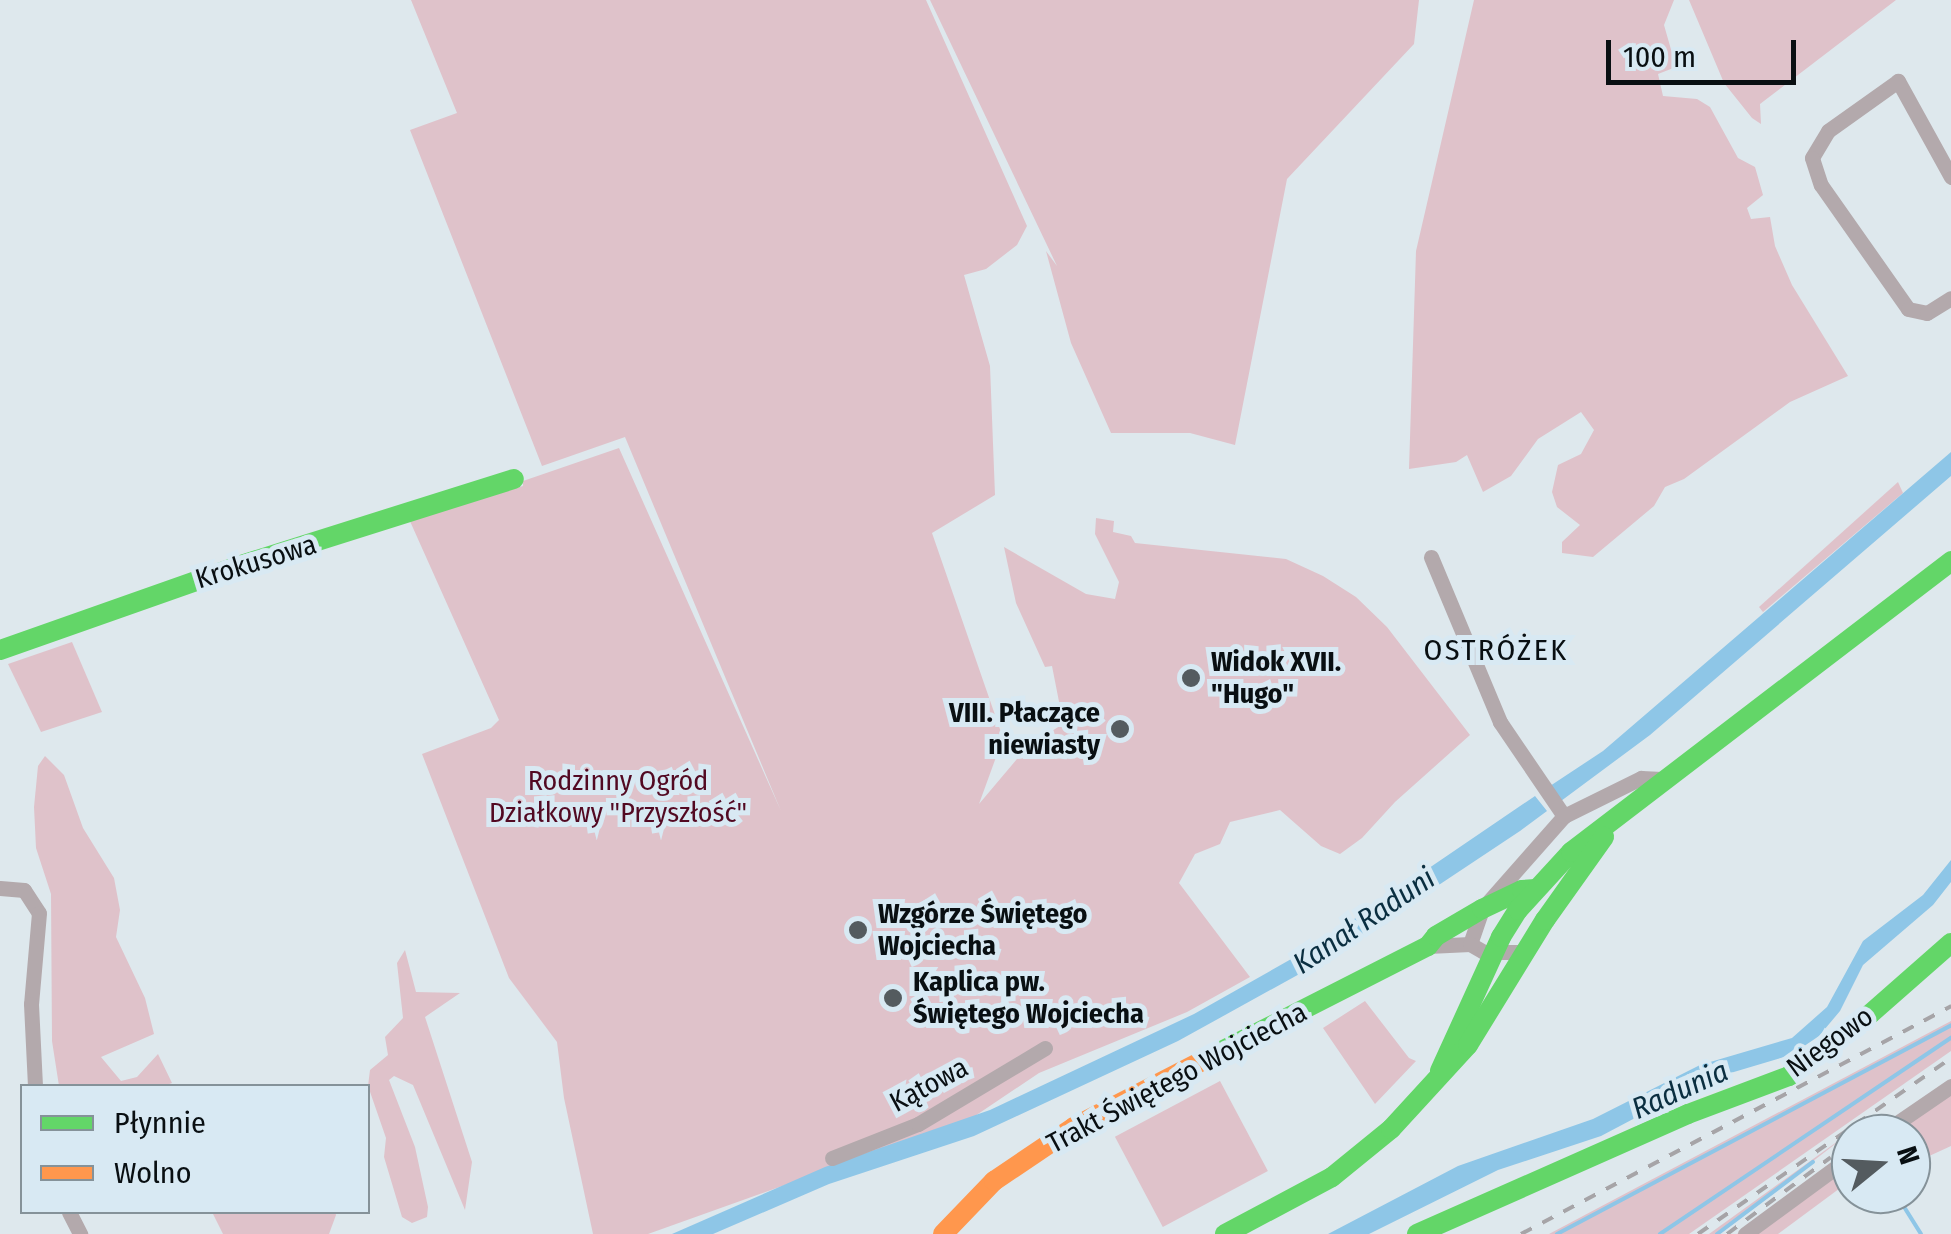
<!DOCTYPE html>
<html>
<head>
<meta charset="utf-8">
<style>
  body { margin:0 }
  #map { position:relative; width:1951px; height:1234px; overflow:hidden; background:#dee8ed; font-family:"Fira Sans Condensed",sans-serif }
  div>[style] { position:absolute }
  .green>* { inset:0; background:#dfc2ca; transform-origin:0 0 }
  .water>* { inset:0; background:#8ec6e7 }
  .stream>* { height:4px; margin:-2px; padding:0 2px; transform-origin:2px; border-radius:2px; background:#8ec6e7 }
  .street>* { height:15px; margin:-7.5px; padding:0 7.5px; transform-origin:7.5px; border-radius:7.5px; background:#b3a9ac }
  .fast>* { height:20px; margin:-10px; padding:0 10px; transform-origin:10px; border-radius:10px; background:#63d668 }
  .slow>* { height:20px; margin:-10px; padding:0 10px; transform-origin:10px; border-radius:10px; background:#ff974d }
  .rail>* { height:4px; margin-top:-2px; transform-origin:0; background:repeating-linear-gradient(90deg,#a6a4a7 0 12px,transparent 0 24px) }
  .dots>* { width:28px; height:28px; translate:-50% -50%; box-sizing:border-box; border:5px solid #d8e9f3; border-radius:50% }
  span { translate:-50% -50%; white-space:nowrap; text-align:center; line-height:1.15; -webkit-text-stroke:10px #d8e9f3; paint-order:stroke }
  .street-label { font-size:28px; color:#090f12 }
  .poi-label { font-size:28px; color:#090f12; font-weight:700 }
  .left { translate:0 -50%; text-align:left }
  .right { translate:-100% -50%; text-align:right }
  .park-label { font-size:28px; color:#520922 }
  .neighbourhood-label { font-size:30px; color:#090f12; letter-spacing:2.5px }
  .water-label { font-size:30px; color:#0a2e40; font-style:italic }
  .legend { position:absolute; left:20px; top:1084px; width:350px; height:130px; box-sizing:border-box; background:#d8e9f3; border:2px solid #859299; margin:0; padding:12px 18px; list-style:none; font-size:30px; color:#090f12 }
  .legend li { display:flex; align-items:center; gap:20px; height:50px }
  .legend b { width:50px; border:2px solid #859299 }
  .north { position:absolute; left:1831px; top:1114px; width:100px; height:100px; box-sizing:border-box; background:#d8e9f3; border:2px solid #859299; border-radius:50%; rotate:72deg; font-size:28px; font-weight:700; line-height:40px; text-align:center; color:#090f12 }
  .north::after { content:''; display:block; margin:auto; width:35px; height:45px; background:#545b5f; clip-path:polygon(50% 0,100% 100%,50% 72%,0 100%) }
  .scale { position:absolute; left:1606px; top:40px; width:190px; height:45px; box-sizing:border-box; border:5px solid #090f12; border-top:0; padding-left:12px; font-size:30px; line-height:35px; white-space:nowrap; color:#090f12; -webkit-text-stroke:8px #d8e9f3; paint-order:stroke }
</style>
</head>
<body>
<div id="map">
  <div class="green">
    <i style="clip-path:polygon(411px 0,926px 0,1027px 226px,1017px 245px,986px 269px,964px 275px,990px 366px,995px 495px,932px 533px,1003px 738px,979px 804px,1028px 746px,1063px 724px,1105px 713px,1063px 722px,1052px 666px,1045px 667px,1016px 603px,1004px 547px,1086px 594px,1115px 599px,1119px 582px,1095px 534px,1096px 518px,1114px 521px,1113px 532px,1131px 536px,1135px 543px,1286px 559px,1323px 576px,1356px 597px,1387px 627px,1470px 735px,1395px 802px,1362px 838px,1340px 854px,1321px 846px,1280px 810px,1230px 822px,1220px 844px,1195px 854px,1179px 883px,1250px 977px,1187px 1012px,1039px 1073px,972px 1118px,648px 1234px,593px 1234px,564px 1098px,557px 1042px,509px 978px,422px 754px,491px 728px,499px 720px,409px 519px,523px 486px,523px 481px,619px 448px,781px 811px,625px 437px,542px 466px,410px 130px,457px 113px)"></i>
    <i style="clip-path:polygon(930px 0,1419px 0,1414px 44px,1287px 179px,1235px 445px,1190px 433px,1111px 433px,1071px 343px,1046px 251px,1057px 266px)"></i>
    <i style="clip-path:polygon(1474px 0,1674px 0,1664px 25px,1676px 67px,1658px 74px,1663px 96px,1697px 99px,1710px 107px,1738px 158px,1755px 167px,1763px 195px,1747px 208px,1751px 219px,1770px 217px,1775px 246px,1792px 285px,1848px 376px,1790px 402px,1684px 479px,1665px 487px,1654px 506px,1593px 557px,1562px 553px,1562px 542px,1580px 525px,1557px 507px,1552px 492px,1558px 465px,1581px 454px,1594px 430px,1581px 412px,1538px 439px,1511px 476px,1483px 492px,1467px 455px,1456px 462px,1409px 469px,1416px 251px)"></i>
    <i style="clip-path:polygon(1689px 0,1896px 0,1760px 104px,1761px 124px,1752px 118px,1724px 83px)"></i>
    <i style="clip-path:polygon(1898px 482px,1903px 493px,1763px 612px,1759px 607px)"></i>
    <i style="clip-path:polygon(72px 642px,102px 712px,41px 732px,8px 664px)"></i>
    <i style="clip-path:polygon(45px 756px,64px 775px,83px 828px,114px 878px,120px 910px,116px 937px,145px 998px,154px 1034px,101px 1057px,121px 1081px,137px 1077px,158px 1054px,172px 1083px,164px 1086px,59px 1086px,52px 1041px,51px 894px,36px 848px,34px 807px,38px 766px)"></i>
    <i style="clip-path:polygon(405px 950px,416px 992px,460px 993px,425px 1017px,472px 1162px,465px 1210px,413px 1085px,394px 1076px,389px 1080px,415px 1147px,428px 1207px,427px 1217px,412px 1223px,402px 1217px,384px 1157px,386px 1138px,368px 1086px,370px 1070px,388px 1055px,385px 1037px,403px 1018px,397px 963px)"></i>
    <i style="clip-path:polygon(1365px 1001px,1409px 1058px,1416px 1061px,1375px 1104px,1323px 1028px)"></i>
    <i style="clip-path:polygon(1951px 1021px,1951px 1051px,1689px 1234px,1549px 1234px)"></i>
    <i style="clip-path:polygon(1951px 1080px,1951px 1146px,1927px 1157px,1911px 1156px,1911px 1134px,1873px 1134px)"></i>
    <i style="left:1220px;top:1081px;width:102px;height:119px;rotate:62deg"></i>
    <i style="clip-path:polygon(1852px 1131px,1719px 1234px,1709px 1234px)"></i>
    <i style="clip-path:polygon(1851px 1150px,1851px 1180px,1778px 1234px,1737px 1234px)"></i>
    <i style="clip-path:polygon(212px 1212px,335px 1212px,336px 1215px,329px 1234px,223px 1234px)"></i>
  </div>
  <div class="water">
    <i style="clip-path:polygon(1951px 452px,1951px 476px,1650px 735px,1561px 801px,1550px 786px,1603px 751px)"></i>
    <i style="clip-path:polygon(1535px 796px,1547px 811px,1520px 831px,1332px 956px,1178px 1041px,974px 1136px,829px 1184px,713px 1234px,672px 1234px,825px 1167px,990px 1110px,1194px 1014px,1316px 945px)"></i>
    <i style="clip-path:polygon(1951px 860px,1951px 882px,1933px 905px,1863px 965px,1840px 1011px,1819px 1036px,1791px 1055px,1707px 1080px,1601px 1136px,1498px 1170px,1369px 1234px,1328px 1234px,1458px 1166px,1593px 1119px,1700px 1065px,1792px 1038px,1827px 1007px,1863px 941px,1923px 895px)"></i>
  </div>
  <div class="stream">
    <i style="left:1896px;top:1194px;width:47px;rotate:58deg"></i>
    <i style="left:1557px;top:1234px;width:446px;rotate:-27.9deg"></i>
    <i style="left:1660px;top:1234px;width:351px;rotate:-34deg"></i>
    <i style="left:1717px;top:1234px;width:120px;rotate:-36.9deg"></i>
  </div>
  <div class="street">
    <i style="left:1951px;top:177px;width:110px;rotate:-118.9deg"></i>
    <i style="left:1898px;top:81px;width:86px;rotate:144.5deg"></i>
    <i style="left:1828px;top:131px;width:31px;rotate:121deg"></i>
    <i style="left:1812px;top:158px;width:28px;rotate:72deg"></i>
    <i style="left:1821px;top:185px;width:151px;rotate:54.9deg"></i>
    <i style="left:1908px;top:309px;width:19px;rotate:12deg"></i>
    <i style="left:1927px;top:313px;width:28px;rotate:-32deg"></i>
    <i style="left:1431px;top:557px;width:179px;rotate:67.3deg"></i>
    <i style="left:1500px;top:722px;width:114px;rotate:55.8deg"></i>
    <i style="left:0;top:888px;width:24px;rotate:5deg"></i>
    <i style="left:24px;top:890px;width:27px;rotate:57deg"></i>
    <i style="left:39px;top:913px;width:91px;rotate:95deg"></i>
    <i style="left:31px;top:1004px;width:82px;rotate:87.2deg"></i>
    <i style="left:1470px;top:944px;width:37px;rotate:-71deg"></i>
    <i style="left:1482px;top:909px;width:124px;rotate:-48.6deg"></i>
    <i style="left:1564px;top:816px;width:86px;rotate:-26.3deg"></i>
    <i style="left:1641px;top:778px;width:21px;rotate:3deg"></i>
    <i style="left:1428px;top:946px;width:42px;rotate:-2.7deg"></i>
    <i style="left:1470px;top:944px;width:16px;rotate:30deg"></i>
    <i style="left:1484px;top:952px;width:40px"></i>
    <i style="left:1881px;top:1134px;width:85px;rotate:-34.4deg"></i>
    <i style="left:832px;top:1158px;width:92px;rotate:-21.6deg"></i>
    <i style="left:918px;top:1124px;width:148px;rotate:-30.9deg"></i>
    <i style="left:69px;top:1212px;width:25px;rotate:63deg"></i>
    <i style="left:1745px;top:1234px;width:132px;rotate:-36.3deg"></i>
  </div>
  <div class="fast">
    <i style="left:0;top:650px;width:256px;rotate:-19.4deg"></i>
    <i style="left:241px;top:565px;width:286px;rotate:-17.5deg"></i>
    <i style="left:1204px;top:1060px;width:251px;rotate:-27deg"></i>
    <i style="left:1428px;top:946px;width:13px;rotate:-51deg"></i>
    <i style="left:1436px;top:936px;width:53px;rotate:-30.4deg"></i>
    <i style="left:1482px;top:909px;width:44px;rotate:-25.4deg"></i>
    <i style="left:1522px;top:890px;width:14px;rotate:-4deg"></i>
    <i style="left:1440px;top:1071px;width:147px;rotate:-65.5deg"></i>
    <i style="left:1501px;top:937px;width:32px;rotate:-58deg"></i>
    <i style="left:1518px;top:910px;width:79px;rotate:-47.6deg"></i>
    <i style="left:1571px;top:852px;width:479px;rotate:-37.4deg"></i>
    <i style="left:1225px;top:1234px;width:121px;rotate:-28deg"></i>
    <i style="left:1332px;top:1177px;width:76px;rotate:-39.1deg"></i>
    <i style="left:1391px;top:1129px;width:114px;rotate:-47.5deg"></i>
    <i style="left:1468px;top:1045px;width:147px;rotate:-58.4deg"></i>
    <i style="left:1545px;top:920px;width:102px;rotate:-54.6deg"></i>
    <i style="left:1417px;top:1234px;width:296px;rotate:-23.9deg"></i>
    <i style="left:1688px;top:1114px;width:108px;rotate:-20.6deg"></i>
    <i style="left:1789px;top:1076px;width:101px;rotate:-37.3deg"></i>
    <i style="left:1869px;top:1015px;width:109px;rotate:-41.3deg"></i>
  </div>
  <div class="slow">
    <i style="left:943px;top:1234px;width:74px;rotate:-46.1deg"></i>
    <i style="left:994px;top:1181px;width:97px;rotate:-34deg"></i>
    <i style="left:1074px;top:1127px;width:146px;rotate:-27.3deg"></i>
  </div>
  <div class="rail">
    <i style="left:1521px;top:1234px;width:487px;rotate:-27.9deg"></i>
    <i style="left:1698px;top:1234px;width:308px;rotate:-34.8deg"></i>
    <i style="left:1727px;top:1234px;width:129px;rotate:-36.5deg"></i>
  </div>
  <div class="dots">
    <i style="left:1191px;top:678px;background:#545b5f"></i>
    <i style="left:1120px;top:729px;background:#545b5f"></i>
    <i style="left:858px;top:930px;background:#545b5f"></i>
    <i style="left:893px;top:998px;background:#545b5f"></i>
  </div>
  <div class="street-label">
    <span style="left:256px;top:562px;rotate:-17deg">Krokusowa</span>
    <span style="left:1830px;top:1042px;rotate:-36deg">Niegowo</span>
    <span style="left:1177px;top:1078px;rotate:-28deg">Trakt Świętego Wojciecha</span>
    <span style="left:929px;top:1085px;rotate:-28deg">Kątowa</span>
  </div>
  <div class="poi-label">
    <span class="left" style="left:1211px;top:678px">Widok XVII.<br>"Hugo"</span>
    <span class="right" style="left:1100px;top:729px">VIII. Płaczące<br>niewiasty</span>
    <span class="left" style="left:878px;top:930px">Wzgórze Świętego<br>Wojciecha</span>
    <span class="left" style="left:913px;top:998px">Kaplica pw.<br>Świętego Wojciecha</span>
  </div>
  <div class="park-label">
    <span style="left:618px;top:797px">Rodzinny Ogród<br>Działkowy "Przyszłość"</span>
  </div>
  <div class="neighbourhood-label">
    <span style="left:1496px;top:650px">OSTRÓŻEK</span>
  </div>
  <div class="water-label">
    <span style="left:1364px;top:921px;rotate:-34deg">Kanał Raduni</span>
    <span style="left:1680px;top:1090px;rotate:-24deg">Radunia</span>
  </div>
  <ul class="legend">
  <li><b style="height:12px;background:#63d668"></b>Płynnie</li>
  <li><b style="height:12px;background:#ff974d"></b>Wolno</li>
  </ul>
  <div class="north">N</div>
  <div class="scale">100 m</div>
</div>
</body>
</html>
